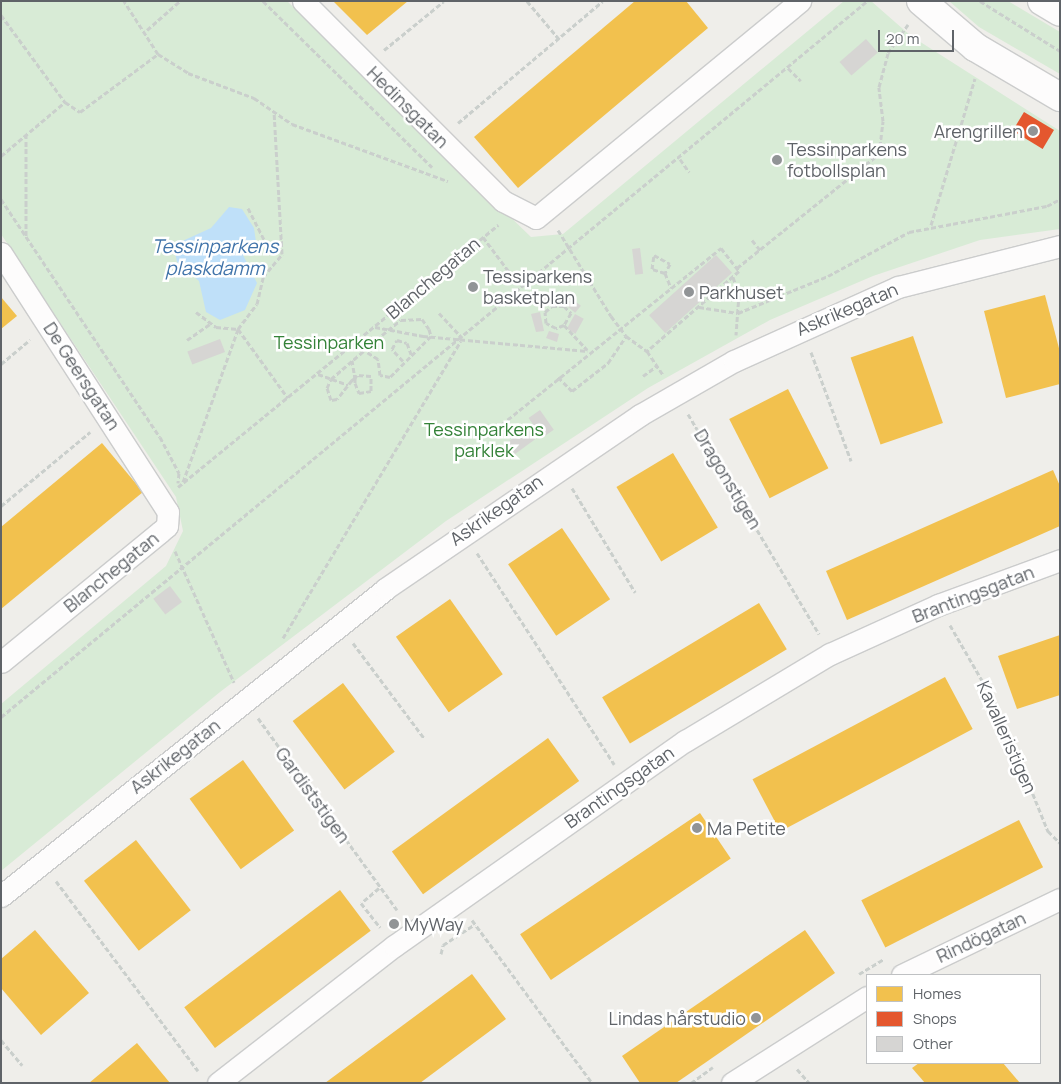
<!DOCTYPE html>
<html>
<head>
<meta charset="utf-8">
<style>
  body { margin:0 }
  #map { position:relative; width:1061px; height:1084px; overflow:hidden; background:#efeeea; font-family:Manrope,sans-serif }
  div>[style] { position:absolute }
  .green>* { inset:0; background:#d8ebd6 }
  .water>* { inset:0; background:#bfe0f9 }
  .homes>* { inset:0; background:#f2c14e; transform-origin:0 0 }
  .shops>* { inset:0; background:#e4572e; transform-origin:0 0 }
  .building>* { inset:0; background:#d6d5d3; transform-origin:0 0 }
  .path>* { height:3px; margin-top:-1.5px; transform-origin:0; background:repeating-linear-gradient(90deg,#cacfcc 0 5px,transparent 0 7.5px) }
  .roads { filter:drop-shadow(1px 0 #cbcccc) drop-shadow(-1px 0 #cbcccc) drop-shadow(0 1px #cbcccc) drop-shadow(0 -1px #cbcccc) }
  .minor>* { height:21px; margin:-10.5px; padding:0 10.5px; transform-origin:10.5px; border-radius:10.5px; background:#fdfcfc }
  .tertiary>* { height:28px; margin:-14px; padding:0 14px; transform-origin:14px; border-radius:14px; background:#fdfcfc }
  .dots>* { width:14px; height:14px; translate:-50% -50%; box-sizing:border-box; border:2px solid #fff; border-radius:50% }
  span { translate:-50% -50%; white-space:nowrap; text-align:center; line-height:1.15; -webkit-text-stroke:5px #fff; paint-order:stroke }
  .street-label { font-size:18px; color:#5f6368 }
  .poi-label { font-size:18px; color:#5f6368 }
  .right { translate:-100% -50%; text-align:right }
  .left { translate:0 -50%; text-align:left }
  .park-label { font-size:18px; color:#348238 }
  .water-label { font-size:19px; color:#4174aa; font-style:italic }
  .frame { position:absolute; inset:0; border:2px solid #5f6368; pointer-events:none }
  .legend { position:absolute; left:866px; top:974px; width:175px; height:90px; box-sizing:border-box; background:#fff; border:1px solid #bfc1c3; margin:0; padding:6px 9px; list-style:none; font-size:15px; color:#5f6368 }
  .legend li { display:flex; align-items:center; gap:10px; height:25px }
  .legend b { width:25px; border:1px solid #bfc1c3 }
  .scale { position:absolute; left:878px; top:30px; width:76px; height:22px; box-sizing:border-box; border:2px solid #5f6368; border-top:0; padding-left:6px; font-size:15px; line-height:18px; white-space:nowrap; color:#5f6368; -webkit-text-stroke:4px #fff; paint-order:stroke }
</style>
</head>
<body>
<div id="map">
  <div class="green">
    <i style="clip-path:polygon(1px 1px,287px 1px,531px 237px,563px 234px,844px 1px,871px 1px,911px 36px,1060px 131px,1060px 229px,980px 240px,873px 276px,770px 320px,648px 388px,446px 521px,220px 692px,1px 871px,1px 704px,166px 566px,183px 531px,176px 497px,1px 234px)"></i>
    <i style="clip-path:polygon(949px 1px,1008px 1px,1060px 32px,1060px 74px,979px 27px)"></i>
  </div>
  <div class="water">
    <i style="clip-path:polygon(229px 207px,242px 209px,254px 228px,256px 242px,247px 245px,243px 255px,257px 283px,245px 310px,220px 320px,206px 312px,199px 281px,177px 262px,175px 252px,178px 243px,211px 228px)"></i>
  </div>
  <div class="homes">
    <i style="clip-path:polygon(333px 1px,408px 1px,367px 35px)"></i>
    <i style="clip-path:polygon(635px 1px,686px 1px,708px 28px,518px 188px,474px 137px)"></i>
    <i style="clip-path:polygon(1045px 295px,1060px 352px,1060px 384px,1006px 398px,984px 311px)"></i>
    <i style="clip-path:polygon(1px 297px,17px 316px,1px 329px)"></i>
    <i style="left:913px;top:336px;width:92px;height:66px;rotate:71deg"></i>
    <i style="left:788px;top:389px;width:89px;height:66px;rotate:63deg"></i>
    <i style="clip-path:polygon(102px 443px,143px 492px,1px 609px,1px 527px)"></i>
    <i style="left:673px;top:453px;width:87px;height:66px;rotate:59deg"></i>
    <i style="clip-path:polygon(1053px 470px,1060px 486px,1060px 526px,847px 620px,826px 571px)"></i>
    <i style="left:562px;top:528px;width:86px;height:65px;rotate:56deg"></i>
    <i style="left:450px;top:599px;width:92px;height:66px;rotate:55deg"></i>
    <i style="left:759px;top:603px;width:54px;height:183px;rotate:59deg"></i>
    <i style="clip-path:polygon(1060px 635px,1060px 695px,1017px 709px,998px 656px)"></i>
    <i style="left:945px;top:677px;width:59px;height:218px;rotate:62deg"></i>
    <i style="left:343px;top:683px;width:86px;height:63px;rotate:53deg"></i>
    <i style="left:548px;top:738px;width:53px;height:193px;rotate:54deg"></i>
    <i style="left:243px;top:760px;width:87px;height:66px;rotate:54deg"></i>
    <i style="left:700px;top:813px;width:55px;height:217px;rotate:56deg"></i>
    <i style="left:1019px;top:820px;width:53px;height:177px;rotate:63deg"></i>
    <i style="left:136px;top:840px;width:89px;height:66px;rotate:52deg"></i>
    <i style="left:340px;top:890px;width:51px;height:195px;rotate:53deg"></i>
    <i style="clip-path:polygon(35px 930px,89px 993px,41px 1035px,1px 988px,1px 959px)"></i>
    <i style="clip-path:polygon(805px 930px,835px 973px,676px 1083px,640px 1083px,622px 1056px)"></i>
    <i style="clip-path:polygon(472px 974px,506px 1019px,420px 1083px,325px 1083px)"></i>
    <i style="clip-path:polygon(137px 1043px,170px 1083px,89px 1083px)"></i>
    <i style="clip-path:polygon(919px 1063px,1003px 1063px,1020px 1083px,925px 1083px,912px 1068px)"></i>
  </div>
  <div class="shops">
    <i style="left:1024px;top:112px;width:35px;height:22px;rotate:31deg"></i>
  </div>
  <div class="building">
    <i style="left:866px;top:39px;width:18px;height:35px;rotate:49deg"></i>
    <i style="left:640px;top:248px;width:26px;height:8px;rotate:83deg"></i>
    <i style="left:716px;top:255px;width:24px;height:90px;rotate:48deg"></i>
    <i style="left:554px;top:290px;width:9px;height:15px;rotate:63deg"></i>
    <i style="left:570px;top:297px;width:14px;height:9px;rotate:39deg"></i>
    <i style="clip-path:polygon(540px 312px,544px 331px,536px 332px,531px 314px)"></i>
    <i style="left:575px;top:314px;width:10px;height:17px;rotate:29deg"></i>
    <i style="clip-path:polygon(549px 331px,559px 334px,557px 342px,546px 338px)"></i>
    <i style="left:220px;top:339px;width:14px;height:35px;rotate:69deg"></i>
    <i style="left:540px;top:410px;width:24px;height:14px;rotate:55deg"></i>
    <i style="left:527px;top:428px;width:14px;height:25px;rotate:54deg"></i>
    <i style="left:170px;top:586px;width:20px;height:21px;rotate:53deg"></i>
  </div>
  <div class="path">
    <i style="left:263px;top:1px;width:237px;rotate:44.5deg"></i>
    <i style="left:527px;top:1px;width:50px;rotate:49.9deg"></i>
    <i style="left:980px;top:1px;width:94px;rotate:32deg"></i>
    <i style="left:1px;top:15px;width:108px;rotate:53.7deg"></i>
    <i style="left:65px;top:102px;width:18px;rotate:34deg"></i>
    <i style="left:80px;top:112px;width:97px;rotate:-36.6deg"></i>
    <i style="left:158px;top:54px;width:63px;rotate:-122.7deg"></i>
    <i style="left:147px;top:30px;width:44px;rotate:-41.3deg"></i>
    <i style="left:384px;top:50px;width:77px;rotate:-39.2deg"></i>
    <i style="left:158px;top:54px;width:36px;rotate:32deg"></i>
    <i style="left:188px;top:73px;width:71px;rotate:20.7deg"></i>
    <i style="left:254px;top:98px;width:46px;rotate:34.4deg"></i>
    <i style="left:292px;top:124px;width:166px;rotate:20.1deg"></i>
    <i style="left:788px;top:68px;width:18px;rotate:45deg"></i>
    <i style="left:458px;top:123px;width:189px;rotate:-40.1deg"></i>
    <i style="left:864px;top:148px;width:14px;rotate:54deg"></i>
    <i style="left:1px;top:156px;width:84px;rotate:-40.2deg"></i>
    <i style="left:680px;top:159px;width:16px;rotate:55deg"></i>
    <i style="left:1px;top:199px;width:286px;rotate:56.3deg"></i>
    <i style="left:160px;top:437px;width:41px;rotate:62.2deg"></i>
    <i style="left:179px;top:473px;width:10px;rotate:96deg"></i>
    <i style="left:248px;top:208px;width:38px;rotate:63deg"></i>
    <i style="left:265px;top:242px;width:7px;rotate:34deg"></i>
    <i style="left:271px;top:246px;width:13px;rotate:-18deg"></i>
    <i style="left:931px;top:225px;width:153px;rotate:-73.3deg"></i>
    <i style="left:558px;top:230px;width:101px;rotate:58.4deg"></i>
    <i style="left:611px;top:316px;width:25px;rotate:53deg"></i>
    <i style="left:626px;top:336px;width:26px;rotate:36deg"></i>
    <i style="left:647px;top:351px;width:29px;rotate:56deg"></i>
    <i style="left:26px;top:236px;width:101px;rotate:-90deg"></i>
    <i style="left:483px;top:237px;width:50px;rotate:53.1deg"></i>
    <i style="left:752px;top:240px;width:14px;rotate:51deg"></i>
    <i style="left:737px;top:268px;width:182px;rotate:-38.8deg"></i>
    <i style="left:879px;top:154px;width:33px;rotate:-83deg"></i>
    <i style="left:883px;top:121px;width:34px;rotate:-97deg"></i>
    <i style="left:879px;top:87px;width:35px;rotate:-75deg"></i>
    <i style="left:888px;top:53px;width:35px;rotate:-55deg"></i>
    <i style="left:665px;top:273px;width:14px;rotate:-163deg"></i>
    <i style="left:652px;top:269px;width:14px;rotate:-82deg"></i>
    <i style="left:654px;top:255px;width:18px;rotate:29deg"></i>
    <i style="left:670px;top:264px;width:10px;rotate:119deg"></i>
    <i style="left:665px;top:273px;width:16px;rotate:68deg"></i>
    <i style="left:733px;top:277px;width:18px;rotate:71deg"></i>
    <i style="left:739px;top:294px;width:41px;rotate:94.2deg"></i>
    <i style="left:699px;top:307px;width:39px;rotate:9deg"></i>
    <i style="left:738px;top:313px;width:97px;rotate:-22.3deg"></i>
    <i style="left:828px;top:276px;width:92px;rotate:-28.5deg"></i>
    <i style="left:909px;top:232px;width:140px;rotate:-10.7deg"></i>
    <i style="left:1047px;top:206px;width:15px;rotate:-28deg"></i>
    <i style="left:196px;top:312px;width:25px;rotate:37deg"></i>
    <i style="left:216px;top:327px;width:22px;rotate:5deg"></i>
    <i style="left:238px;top:329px;width:85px;rotate:54.1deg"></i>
    <i style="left:439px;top:313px;width:34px;rotate:47deg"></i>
    <i style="left:564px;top:325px;width:9px;rotate:159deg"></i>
    <i style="left:556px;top:328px;width:11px;rotate:-153deg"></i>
    <i style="left:546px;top:323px;width:11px;rotate:-95deg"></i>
    <i style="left:545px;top:312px;width:9px;rotate:-41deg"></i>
    <i style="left:552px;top:306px;width:12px"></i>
    <i style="left:564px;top:306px;width:10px;rotate:45deg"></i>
    <i style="left:571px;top:313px;width:14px;rotate:120deg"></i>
    <i style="left:564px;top:325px;width:34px;rotate:47deg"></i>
    <i style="left:375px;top:327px;width:49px;rotate:10.6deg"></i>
    <i style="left:423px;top:336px;width:165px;rotate:5.2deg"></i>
    <i style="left:187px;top:340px;width:28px;rotate:-35deg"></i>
    <i style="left:811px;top:352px;width:116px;rotate:69.8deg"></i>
    <i style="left:352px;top:360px;width:18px;rotate:81deg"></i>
    <i style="left:355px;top:378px;width:5px;rotate:90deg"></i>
    <i style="left:355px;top:383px;width:11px;rotate:68deg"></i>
    <i style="left:359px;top:393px;width:12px;rotate:-9deg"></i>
    <i style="left:371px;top:391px;width:15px;rotate:-90deg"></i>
    <i style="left:371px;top:376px;width:14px;rotate:-176deg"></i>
    <i style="left:357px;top:375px;width:4px;rotate:124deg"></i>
    <i style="left:355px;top:378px;width:4px;rotate:146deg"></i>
    <i style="left:352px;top:380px;width:24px;rotate:128deg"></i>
    <i style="left:337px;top:399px;width:6px;rotate:171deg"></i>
    <i style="left:331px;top:400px;width:13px;rotate:-108deg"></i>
    <i style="left:327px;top:388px;width:10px;rotate:-66deg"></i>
    <i style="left:331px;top:379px;width:75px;rotate:-40.7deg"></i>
    <i style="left:388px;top:330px;width:16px;rotate:-38deg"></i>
    <i style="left:401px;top:320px;width:21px;rotate:-3deg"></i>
    <i style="left:422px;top:319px;width:12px;rotate:55deg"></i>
    <i style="left:429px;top:329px;width:7px;rotate:74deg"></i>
    <i style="left:431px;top:336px;width:58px;rotate:135deg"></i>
    <i style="left:390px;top:377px;width:10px;rotate:-169deg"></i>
    <i style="left:380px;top:375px;width:16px;rotate:-97deg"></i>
    <i style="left:378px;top:359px;width:15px;rotate:-148deg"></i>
    <i style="left:403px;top:361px;width:16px;rotate:-133deg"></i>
    <i style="left:392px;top:349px;width:10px;rotate:-61deg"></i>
    <i style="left:397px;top:340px;width:10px;rotate:17deg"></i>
    <i style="left:407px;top:343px;width:12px;rotate:70deg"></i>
    <i style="left:1px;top:364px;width:38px;rotate:-40deg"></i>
    <i style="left:318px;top:374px;width:32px;rotate:20deg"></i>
    <i style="left:643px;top:376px;width:17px;rotate:-36deg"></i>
    <i style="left:558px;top:377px;width:20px;rotate:45deg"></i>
    <i style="left:572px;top:391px;width:46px;rotate:-37.9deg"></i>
    <i style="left:608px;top:363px;width:32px;rotate:-56deg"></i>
    <i style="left:688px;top:414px;width:256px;rotate:59.2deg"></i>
    <i style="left:473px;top:428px;width:23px;rotate:2deg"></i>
    <i style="left:496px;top:429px;width:289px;rotate:-38.8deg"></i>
    <i style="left:721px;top:248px;width:29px;rotate:52deg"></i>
    <i style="left:739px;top:271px;width:122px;rotate:139deg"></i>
    <i style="left:183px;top:482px;width:163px;rotate:-70.2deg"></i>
    <i style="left:238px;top:329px;width:31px;rotate:-53deg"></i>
    <i style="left:257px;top:304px;width:28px;rotate:-77deg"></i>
    <i style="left:263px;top:277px;width:30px;rotate:-50deg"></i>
    <i style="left:282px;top:254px;width:143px;rotate:-93.2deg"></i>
    <i style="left:178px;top:487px;width:414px;rotate:-39.3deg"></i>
    <i style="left:572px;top:488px;width:122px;rotate:58.8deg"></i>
    <i style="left:1px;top:506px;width:116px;rotate:-39.7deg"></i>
    <i style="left:175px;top:551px;width:144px;rotate:65.8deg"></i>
    <i style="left:477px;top:553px;width:252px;rotate:57deg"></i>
    <i style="left:950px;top:625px;width:98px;rotate:60deg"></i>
    <i style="left:999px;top:710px;width:131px;rotate:68deg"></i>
    <i style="left:1048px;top:831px;width:17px;rotate:45deg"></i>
    <i style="left:283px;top:638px;width:346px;rotate:-59.1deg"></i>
    <i style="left:353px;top:643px;width:119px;rotate:53.2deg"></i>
    <i style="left:1px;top:717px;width:1124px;rotate:-39.58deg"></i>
    <i style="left:258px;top:718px;width:237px;rotate:54.1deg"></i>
    <i style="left:56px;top:881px;width:237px;rotate:53.2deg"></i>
    <i style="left:379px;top:888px;width:23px;rotate:140deg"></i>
    <i style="left:361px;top:903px;width:31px;rotate:52deg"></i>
    <i style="left:472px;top:920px;width:202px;rotate:53.6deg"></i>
    <i style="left:441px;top:954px;width:9px;rotate:-77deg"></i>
    <i style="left:443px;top:945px;width:38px;rotate:-33deg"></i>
    <i style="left:859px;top:974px;width:29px;rotate:-31deg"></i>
    <i style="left:1px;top:1040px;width:33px;rotate:50deg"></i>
    <i style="left:797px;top:1069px;width:18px;rotate:49deg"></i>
    <i style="left:691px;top:1083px;width:27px;rotate:-36deg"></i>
  </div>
  <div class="roads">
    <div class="minor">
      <i style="left:303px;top:1px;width:283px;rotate:45deg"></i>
      <i style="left:503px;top:201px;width:37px;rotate:27deg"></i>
      <i style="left:536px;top:218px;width:342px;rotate:-39.4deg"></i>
      <i style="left:1px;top:253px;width:308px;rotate:57.2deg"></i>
      <i style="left:168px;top:512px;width:14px;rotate:94deg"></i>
      <i style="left:167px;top:526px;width:9px;rotate:139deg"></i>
      <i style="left:160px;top:532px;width:205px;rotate:140.7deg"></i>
      <i style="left:1px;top:896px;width:492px;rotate:-38.6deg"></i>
      <i style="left:385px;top:589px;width:309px;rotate:-34.3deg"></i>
      <i style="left:640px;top:415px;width:108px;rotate:-29.9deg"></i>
      <i style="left:734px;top:361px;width:180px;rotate:-24.3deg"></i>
      <i style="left:898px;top:287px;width:167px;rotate:-14.2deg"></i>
      <i style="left:902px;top:975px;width:175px;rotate:-25.7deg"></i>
      <i style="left:218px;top:1083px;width:223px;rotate:-37.9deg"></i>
      <i style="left:394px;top:946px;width:356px;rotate:-35.2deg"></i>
      <i style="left:685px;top:741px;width:169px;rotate:-31deg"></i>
      <i style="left:830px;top:654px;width:119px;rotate:-24.4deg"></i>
      <i style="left:938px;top:605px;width:130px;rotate:-20.2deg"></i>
      <i style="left:732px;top:1083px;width:160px;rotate:-32.5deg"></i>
    </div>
    <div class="tertiary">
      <i style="left:921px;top:1px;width:71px;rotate:40.4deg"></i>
      <i style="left:975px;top:47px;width:99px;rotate:30.5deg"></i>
      <i style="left:1042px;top:1px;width:21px;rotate:31deg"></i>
    </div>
  </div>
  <div class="dots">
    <i style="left:1033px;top:131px;background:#919496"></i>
    <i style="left:777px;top:160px;background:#919496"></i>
    <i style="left:473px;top:287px;background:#919496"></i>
    <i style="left:689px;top:292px;background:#919496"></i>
    <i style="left:697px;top:828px;background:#919496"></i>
    <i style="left:394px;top:924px;background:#919496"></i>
    <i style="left:756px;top:1018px;background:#919496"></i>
  </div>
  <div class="street-label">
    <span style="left:408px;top:107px;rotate:45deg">Hedinsgatan</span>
    <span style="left:433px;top:278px;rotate:-40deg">Blanchegatan</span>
    <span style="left:847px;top:309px;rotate:-23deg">Askrikegatan</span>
    <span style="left:82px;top:376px;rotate:57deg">De Geersgatan</span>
    <span style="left:728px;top:479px;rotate:59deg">Dragonstigen</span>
    <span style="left:496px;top:510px;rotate:-35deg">Askrikegatan</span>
    <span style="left:111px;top:572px;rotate:-39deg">Blanchegatan</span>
    <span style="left:973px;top:594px;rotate:-21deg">Brantingsgatan</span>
    <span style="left:1007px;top:737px;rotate:66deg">Kavalleristigen</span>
    <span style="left:175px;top:756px;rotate:-38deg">Askrikegatan</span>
    <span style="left:619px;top:787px;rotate:-35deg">Brantingsgatan</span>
    <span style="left:313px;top:795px;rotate:54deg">Gardiststigen</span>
    <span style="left:981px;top:937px;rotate:-25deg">Rindögatan</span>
  </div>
  <div class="poi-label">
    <span class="right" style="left:1023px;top:131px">Arengrillen</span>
    <span class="left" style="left:787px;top:160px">Tessinparkens<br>fotbollsplan</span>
    <span class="left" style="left:483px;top:287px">Tessiparkens<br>basketplan</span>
    <span class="left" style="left:699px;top:292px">Parkhuset</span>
    <span class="left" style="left:707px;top:828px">Ma Petite</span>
    <span class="left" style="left:404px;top:924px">MyWay</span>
    <span class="right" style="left:746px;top:1018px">Lindas hårstudio</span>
  </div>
  <div class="park-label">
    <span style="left:329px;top:342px">Tessinparken</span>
    <span style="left:484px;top:440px">Tessinparkens<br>parklek</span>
  </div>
  <div class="water-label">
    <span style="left:215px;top:258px">Tessinparkens<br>plaskdamm</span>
  </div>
  <div class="frame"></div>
  <ul class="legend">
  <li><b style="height:14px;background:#f2c14e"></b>Homes</li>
  <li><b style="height:14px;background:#e4572e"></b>Shops</li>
  <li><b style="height:14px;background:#d6d5d3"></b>Other</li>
  </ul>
  <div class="scale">20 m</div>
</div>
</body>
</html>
